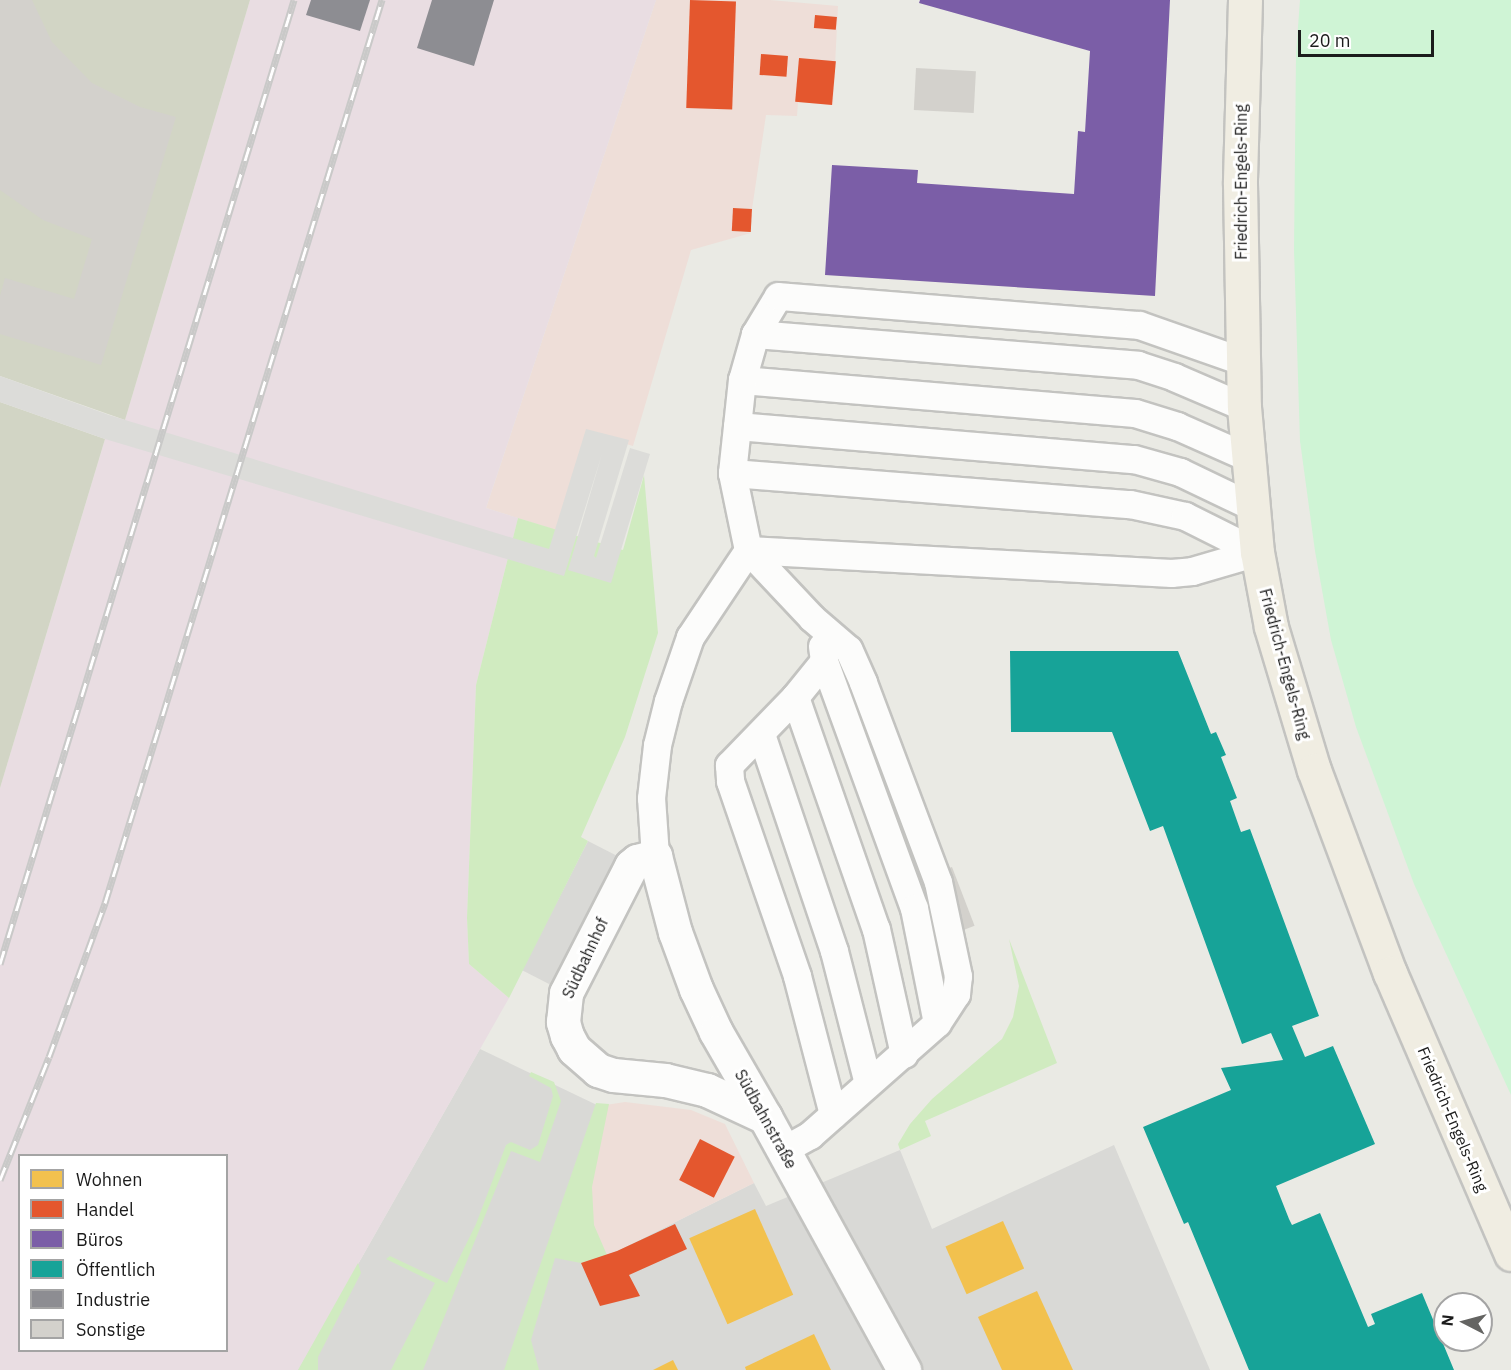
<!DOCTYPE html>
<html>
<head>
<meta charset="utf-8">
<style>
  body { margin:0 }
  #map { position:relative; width:1511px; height:1370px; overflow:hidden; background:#eaeae4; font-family:"IBM Plex Sans",sans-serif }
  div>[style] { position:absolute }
  .residential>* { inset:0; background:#d9d9d6; transform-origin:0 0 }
  .commercial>* { inset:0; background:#eeded8 }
  .industrial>* { inset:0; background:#e9dde2 }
  .construction>* { inset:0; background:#d2d5c5 }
  .grass>* { inset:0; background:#d0ebc0 }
  .park>* { inset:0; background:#cff4d5 }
  .pier>* { inset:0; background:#dcdcd9 }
  .homes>* { inset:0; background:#f2c14e; transform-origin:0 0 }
  .shops>* { inset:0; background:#e4572e; transform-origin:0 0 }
  .offices>* { inset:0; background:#7b5ea7 }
  .public>* { inset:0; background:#17a398 }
  .industry>* { inset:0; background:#8d8d92 }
  .building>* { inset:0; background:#d3d1cc; transform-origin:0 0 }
  .roads { filter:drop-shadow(2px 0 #c3c3c0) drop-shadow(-2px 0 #c3c3c0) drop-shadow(0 2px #c3c3c0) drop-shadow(0 -2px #c3c3c0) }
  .lane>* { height:27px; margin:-13.5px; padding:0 13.5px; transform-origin:13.5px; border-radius:13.5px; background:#fcfcfb }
  .street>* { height:33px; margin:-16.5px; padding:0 16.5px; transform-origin:16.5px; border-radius:16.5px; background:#fcfcfb }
  .primary>* { height:33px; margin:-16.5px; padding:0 16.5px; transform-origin:16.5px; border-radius:16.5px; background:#f0ede2 }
  .rail>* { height:7px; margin-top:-3.5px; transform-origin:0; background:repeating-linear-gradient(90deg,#fff 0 14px,#c9c9c8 0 28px); box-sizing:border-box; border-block:2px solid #c9c9c8 }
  span { translate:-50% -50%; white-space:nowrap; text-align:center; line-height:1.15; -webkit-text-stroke:6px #fff; paint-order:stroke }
  .street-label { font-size:16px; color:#1c1c1c }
  .legend { position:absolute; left:18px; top:1154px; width:210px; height:198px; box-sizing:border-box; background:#fff; border:2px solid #a4a4a4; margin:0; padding:8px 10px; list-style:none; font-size:18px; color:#1c1c1c }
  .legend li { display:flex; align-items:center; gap:12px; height:30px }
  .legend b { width:30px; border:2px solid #a4a4a4 }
  .north { position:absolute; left:1433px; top:1292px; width:60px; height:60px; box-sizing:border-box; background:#fff; border:2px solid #a4a4a4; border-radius:50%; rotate:276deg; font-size:16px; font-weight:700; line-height:24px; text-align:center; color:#1c1c1c }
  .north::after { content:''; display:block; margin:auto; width:21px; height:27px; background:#646462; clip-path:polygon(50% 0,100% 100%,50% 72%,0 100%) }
  .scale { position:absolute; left:1298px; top:30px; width:136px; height:27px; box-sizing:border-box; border:3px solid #1c1c1c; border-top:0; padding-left:8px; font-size:18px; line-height:21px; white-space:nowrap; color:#1c1c1c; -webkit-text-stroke:4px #fff; paint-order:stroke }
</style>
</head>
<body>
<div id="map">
  <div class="residential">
    <i style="left:588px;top:841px;width:34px;height:145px;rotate:27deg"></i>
    <i style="clip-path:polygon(480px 1049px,599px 1106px,617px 1251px,754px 1183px,766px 1206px,900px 1150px,932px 1229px,1114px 1145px,1210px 1370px,298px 1370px)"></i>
  </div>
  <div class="commercial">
    <i style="clip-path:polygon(656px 0,770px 0,838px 6px,833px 105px,798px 102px,797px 116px,766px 115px,752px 209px,733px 208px,732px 231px,751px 233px,691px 250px,633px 446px,588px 433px,559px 531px,486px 508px)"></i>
    <i style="clip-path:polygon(625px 1102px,691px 1110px,725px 1124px,754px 1183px,617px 1251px,581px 1263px,599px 1106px)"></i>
  </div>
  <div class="industrial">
    <i style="clip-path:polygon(evenodd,250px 0,656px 0,486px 508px,518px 518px,476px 685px,467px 918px,469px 964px,509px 998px,298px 1370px,0 1370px,0 788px,112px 416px,125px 420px,250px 0,20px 1156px,226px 1156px,226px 1350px,20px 1350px,20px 1156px)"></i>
  </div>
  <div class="construction">
    <i style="clip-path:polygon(0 0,250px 0,125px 420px,0 376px)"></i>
    <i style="clip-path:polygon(0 402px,105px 439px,0 788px)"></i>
  </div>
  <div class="grass">
    <i style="clip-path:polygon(644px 475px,658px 633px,625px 737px,581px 837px,588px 841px,509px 998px,469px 964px,467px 918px,476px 685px,518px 518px,623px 550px)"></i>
    <i style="clip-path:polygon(1009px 939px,1057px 1063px,925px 1121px,931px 1136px,900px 1150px,898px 1144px,910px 1124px,932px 1099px,1002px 1039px,1013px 1017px,1019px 986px)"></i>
    <i style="clip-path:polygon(531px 1072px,554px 1082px,561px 1101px,540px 1162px,511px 1151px,423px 1370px,391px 1370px,435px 1283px,386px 1259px,390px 1256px,447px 1283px,476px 1224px,506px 1145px,511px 1142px,530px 1150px,538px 1145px,553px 1096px,551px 1088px,529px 1076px)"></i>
    <i style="clip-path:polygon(596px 1103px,609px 1104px,592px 1187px,594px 1225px,607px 1255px,581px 1263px,555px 1258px,531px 1340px,539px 1370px,504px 1370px)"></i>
    <i style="clip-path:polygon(358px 1263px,361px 1273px,318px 1357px,318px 1370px,298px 1370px)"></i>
  </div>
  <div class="park">
    <i style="clip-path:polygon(1300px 0,1511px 0,1511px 1095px,1414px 884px,1356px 727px,1331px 640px,1315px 551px,1300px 441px,1294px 250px,1296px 54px)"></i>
  </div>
  <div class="pier">
    <i style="clip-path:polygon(0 376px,112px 416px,549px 549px,586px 429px,629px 440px,594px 556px,596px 558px,630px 448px,650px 454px,611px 583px,568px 570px,602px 454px,564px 576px,105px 439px,0 402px)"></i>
  </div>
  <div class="homes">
    <i style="left:755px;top:1209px;width:94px;height:72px;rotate:66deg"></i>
    <i style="left:1003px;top:1221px;width:52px;height:63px;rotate:66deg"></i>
    <i style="clip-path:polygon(1037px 1291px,1073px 1370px,1002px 1370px,978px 1317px)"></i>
    <i style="clip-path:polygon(814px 1334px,831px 1370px,746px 1370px,745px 1367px)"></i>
    <i style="clip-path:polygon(673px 1360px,678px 1370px,653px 1370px)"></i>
  </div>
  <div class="shops">
    <i style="left:690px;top:0;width:46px;height:108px;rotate:2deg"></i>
    <i style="left:815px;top:15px;width:22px;height:13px;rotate:5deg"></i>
    <i style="left:761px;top:54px;width:27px;height:21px;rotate:4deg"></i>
    <i style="left:799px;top:58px;width:37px;height:44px;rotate:5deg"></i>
    <i style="left:733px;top:208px;width:19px;height:23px;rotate:3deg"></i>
    <i style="left:700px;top:1139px;width:39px;height:46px;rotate:27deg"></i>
    <i style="clip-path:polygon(675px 1224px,687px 1249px,629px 1275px,640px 1296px,600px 1306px,581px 1263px,617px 1251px)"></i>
  </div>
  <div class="offices">
    <i style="clip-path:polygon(920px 0,1170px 0,1155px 296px,825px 275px,832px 165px,918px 170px,917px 183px,1074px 194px,1078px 131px,1085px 132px,1090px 51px,919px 3px)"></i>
  </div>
  <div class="public">
    <i style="clip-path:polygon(1010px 651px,1178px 651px,1211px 734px,1216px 732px,1226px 755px,1221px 757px,1237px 798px,1230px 801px,1241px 832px,1250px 829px,1319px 1016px,1292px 1026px,1305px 1057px,1333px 1046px,1375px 1144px,1276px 1186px,1289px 1219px,1292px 1225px,1320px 1213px,1368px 1327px,1375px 1324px,1371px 1314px,1422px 1293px,1454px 1370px,1249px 1370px,1188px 1222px,1184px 1224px,1143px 1127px,1231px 1090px,1221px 1068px,1283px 1060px,1271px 1033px,1242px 1044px,1163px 826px,1150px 831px,1112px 732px,1011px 732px)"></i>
  </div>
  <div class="industry">
    <i style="clip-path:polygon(311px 0,370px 0,360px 31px,306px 15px)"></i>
    <i style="clip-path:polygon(432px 0,494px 0,474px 66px,417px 48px)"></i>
  </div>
  <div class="building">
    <i style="clip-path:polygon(0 0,32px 0,52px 42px,92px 83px,140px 107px,176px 117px,101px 365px,0 334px,0 296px,5px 278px,74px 299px,92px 239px,43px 220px,0 190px)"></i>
    <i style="left:916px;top:68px;width:60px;height:42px;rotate:3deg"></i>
    <i style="left:952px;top:867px;width:63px;height:14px;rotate:69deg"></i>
  </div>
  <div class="roads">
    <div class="lane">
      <i style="left:755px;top:334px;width:384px;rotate:4.6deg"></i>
      <i style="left:1138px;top:365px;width:38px;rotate:18deg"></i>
      <i style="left:1174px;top:377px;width:76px;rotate:23.2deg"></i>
      <i style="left:742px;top:380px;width:394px;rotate:4.8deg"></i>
      <i style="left:1135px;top:413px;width:44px;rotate:17.2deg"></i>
      <i style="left:1177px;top:426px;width:77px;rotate:23.9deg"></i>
      <i style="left:737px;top:426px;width:398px;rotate:4.8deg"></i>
      <i style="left:1134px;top:459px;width:48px;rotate:15.8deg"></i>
      <i style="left:1180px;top:472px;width:79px;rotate:25.6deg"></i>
      <i style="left:732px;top:473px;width:399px;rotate:4.5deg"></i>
      <i style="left:1130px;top:504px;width:56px;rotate:12.3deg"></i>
      <i style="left:1185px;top:516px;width:80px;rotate:26.6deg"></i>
      <i style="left:748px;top:550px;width:424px;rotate:3.1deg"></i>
      <i style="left:1171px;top:573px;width:21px;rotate:-5deg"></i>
      <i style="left:1192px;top:571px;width:68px;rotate:-16.3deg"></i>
      <i style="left:822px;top:646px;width:15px;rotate:82deg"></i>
      <i style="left:824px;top:661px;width:263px;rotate:70deg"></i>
      <i style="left:914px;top:908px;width:117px;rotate:78.7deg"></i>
      <i style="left:824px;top:661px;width:46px;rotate:128.9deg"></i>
      <i style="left:795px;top:697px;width:95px;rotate:134.1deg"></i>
      <i style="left:729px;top:765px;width:16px;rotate:86deg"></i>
      <i style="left:730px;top:781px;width:206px;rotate:71deg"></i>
      <i style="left:797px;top:976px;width:143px;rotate:75.4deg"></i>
      <i style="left:795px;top:697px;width:246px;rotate:70.8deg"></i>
      <i style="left:876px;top:929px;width:128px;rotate:77.4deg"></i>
      <i style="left:761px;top:734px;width:229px;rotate:71.4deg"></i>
      <i style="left:834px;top:951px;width:136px;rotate:75.6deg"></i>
      <i style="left:655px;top:856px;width:58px;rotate:-93.9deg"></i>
      <i style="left:651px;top:798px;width:53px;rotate:-83.5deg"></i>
      <i style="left:657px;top:745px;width:45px;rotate:-76deg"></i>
      <i style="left:668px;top:701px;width:68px;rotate:-71deg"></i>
      <i style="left:690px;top:637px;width:105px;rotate:-56.3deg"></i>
      <i style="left:783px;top:1150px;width:31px;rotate:-29deg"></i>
      <i style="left:810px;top:1135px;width:169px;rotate:-41.4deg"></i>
      <i style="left:937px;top:1023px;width:35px;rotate:-57deg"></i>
      <i style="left:956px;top:994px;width:18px;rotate:-84deg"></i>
      <i style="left:958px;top:976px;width:96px;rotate:-102deg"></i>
      <i style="left:938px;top:882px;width:214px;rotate:-110.6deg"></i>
      <i style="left:863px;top:682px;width:36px;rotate:-114deg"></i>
      <i style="left:848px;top:649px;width:48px;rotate:-139.3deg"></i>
      <i style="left:812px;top:618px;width:93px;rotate:-133.3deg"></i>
      <i style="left:748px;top:550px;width:79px;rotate:-101.7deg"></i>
      <i style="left:732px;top:473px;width:94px;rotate:-83.9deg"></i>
      <i style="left:742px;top:380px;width:48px;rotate:-74.2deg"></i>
      <i style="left:755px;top:334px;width:44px;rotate:-58.8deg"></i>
      <i style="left:778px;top:296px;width:362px;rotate:4.6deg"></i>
      <i style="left:1139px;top:325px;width:109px;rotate:19.3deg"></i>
    </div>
    <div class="street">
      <i style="left:765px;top:1117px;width:64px;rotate:-155deg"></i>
      <i style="left:707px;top:1090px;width:43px;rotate:-166.6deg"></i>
      <i style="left:665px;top:1080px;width:52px;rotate:-174.5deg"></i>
      <i style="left:613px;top:1075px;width:16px;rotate:-162deg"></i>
      <i style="left:598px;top:1070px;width:32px;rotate:-139deg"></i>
      <i style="left:574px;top:1049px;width:15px;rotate:-118deg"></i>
      <i style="left:567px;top:1036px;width:15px;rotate:-106deg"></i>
      <i style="left:563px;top:1022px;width:29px;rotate:-84deg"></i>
      <i style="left:566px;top:993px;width:143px;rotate:-62.9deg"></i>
      <i style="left:631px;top:866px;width:8px;rotate:-40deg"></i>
      <i style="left:637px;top:861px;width:19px;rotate:-16deg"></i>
      <i style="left:655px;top:856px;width:79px;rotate:75.3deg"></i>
      <i style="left:675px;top:932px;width:61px;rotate:69.8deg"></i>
      <i style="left:696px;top:989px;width:47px;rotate:65.1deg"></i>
      <i style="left:716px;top:1032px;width:98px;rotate:60deg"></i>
      <i style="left:765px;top:1117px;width:289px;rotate:61.2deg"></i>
    </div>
    <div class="primary">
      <i style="left:1245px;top:0;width:184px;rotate:91.6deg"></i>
      <i style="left:1240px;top:184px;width:223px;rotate:89deg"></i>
      <i style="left:1244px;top:407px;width:146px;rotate:84.9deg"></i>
      <i style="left:1257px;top:552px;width:76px;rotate:79.4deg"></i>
      <i style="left:1271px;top:627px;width:149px;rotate:73.3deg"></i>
      <i style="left:1314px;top:770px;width:217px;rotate:69.5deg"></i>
      <i style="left:1390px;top:973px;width:306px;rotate:66.7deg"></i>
    </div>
  </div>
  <div class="rail">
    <i style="left:0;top:964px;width:1008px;rotate:-73.04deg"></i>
    <i style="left:0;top:1180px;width:132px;rotate:-68.3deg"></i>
    <i style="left:49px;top:1057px;width:164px;rotate:-70deg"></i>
    <i style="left:105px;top:903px;width:945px;rotate:-72.95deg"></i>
  </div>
  <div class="street-label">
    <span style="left:1241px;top:182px;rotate:-90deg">Friedrich-Engels-Ring</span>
    <span style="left:1285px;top:664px;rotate:75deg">Friedrich-Engels-Ring</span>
    <span style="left:585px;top:958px;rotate:-65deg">Südbahnhof</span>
    <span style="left:766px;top:1119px;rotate:61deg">Südbahnstraße</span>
    <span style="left:1453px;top:1119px;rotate:67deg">Friedrich-Engels-Ring</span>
  </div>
  <ul class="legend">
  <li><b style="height:16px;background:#f2c14e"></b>Wohnen</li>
  <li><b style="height:16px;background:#e4572e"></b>Handel</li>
  <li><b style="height:16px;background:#7b5ea7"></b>Büros</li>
  <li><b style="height:16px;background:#17a398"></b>Öffentlich</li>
  <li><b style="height:16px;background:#8d8d92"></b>Industrie</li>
  <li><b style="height:16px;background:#d3d1cc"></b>Sonstige</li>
  </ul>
  <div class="north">N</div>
  <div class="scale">20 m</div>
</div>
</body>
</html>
